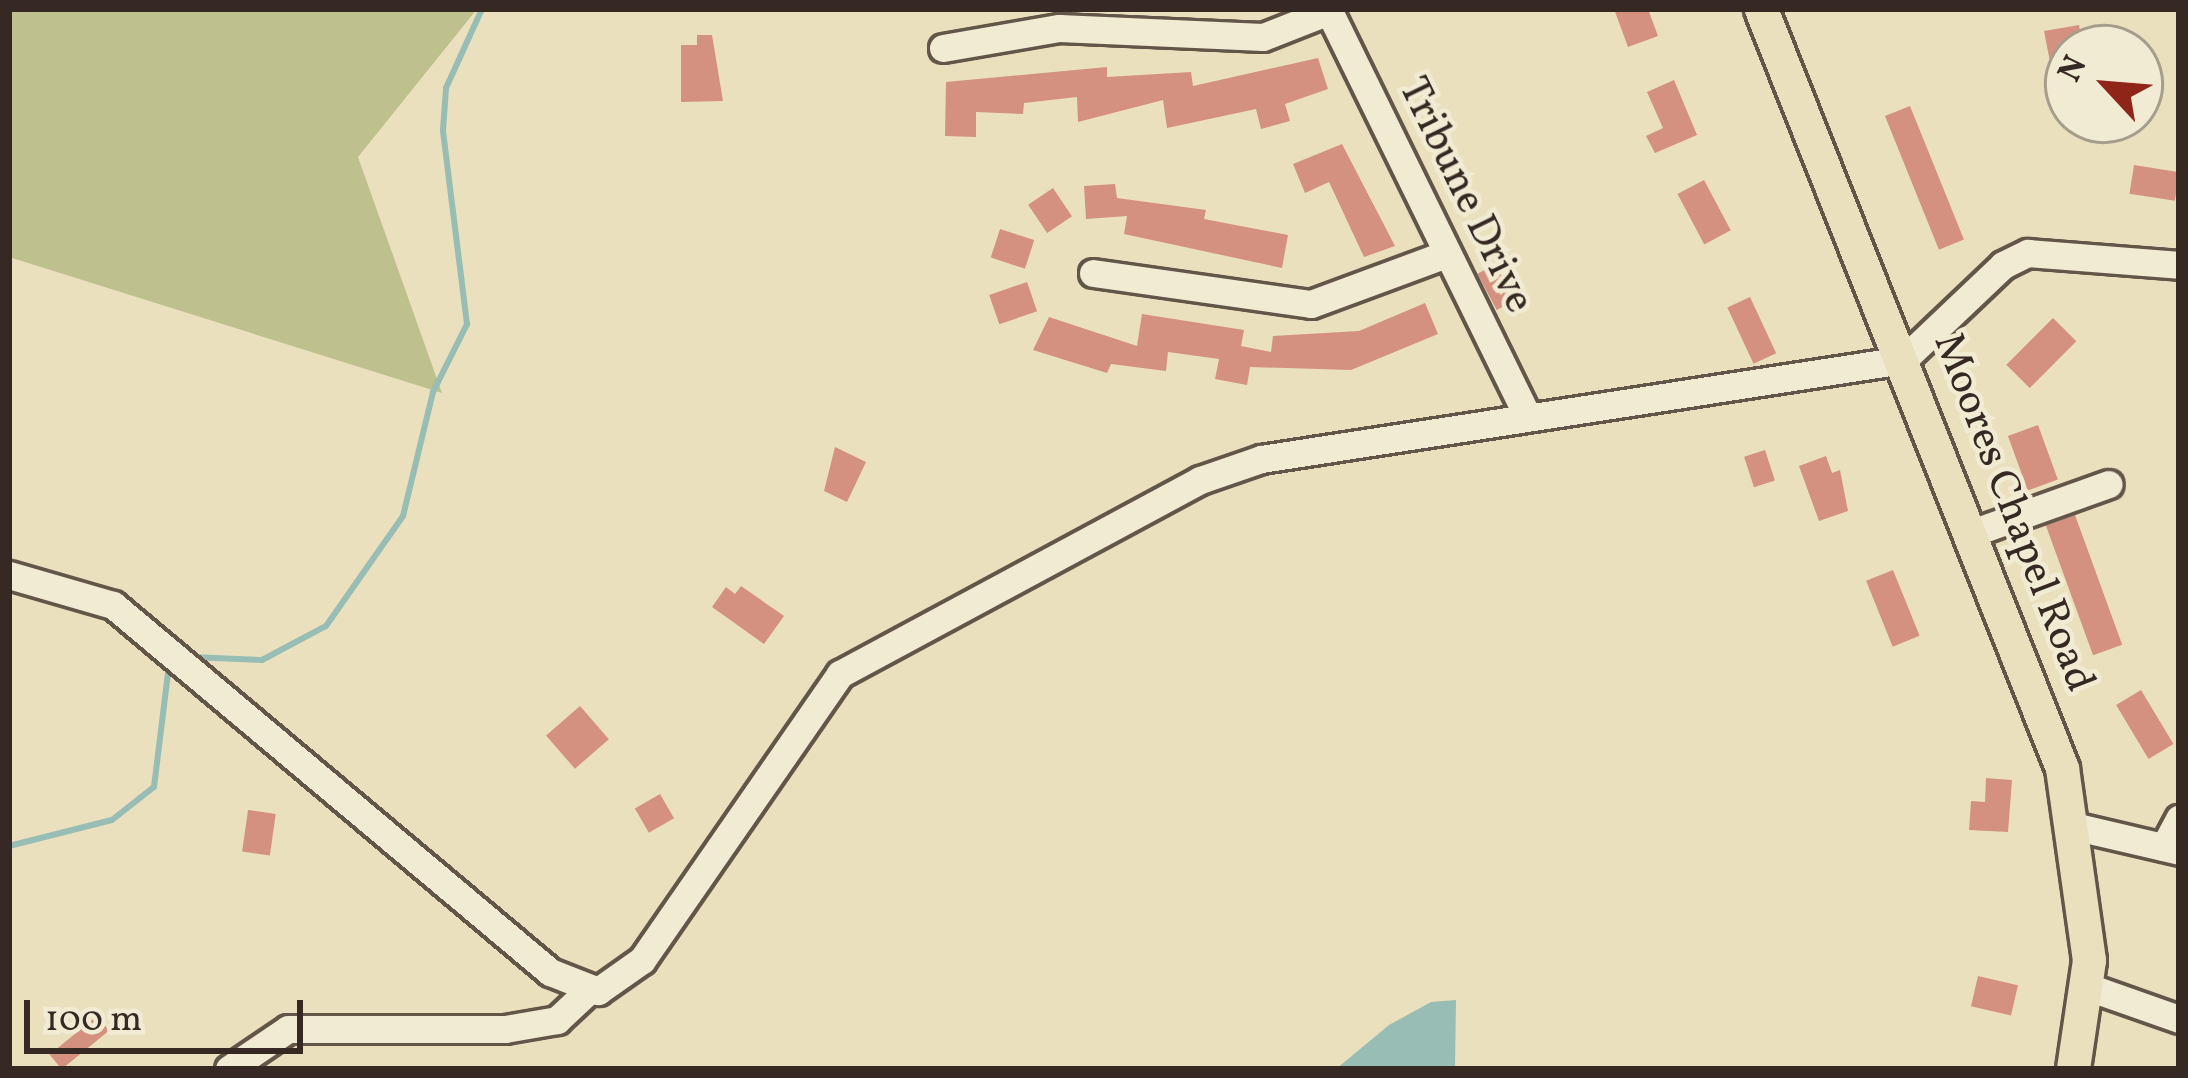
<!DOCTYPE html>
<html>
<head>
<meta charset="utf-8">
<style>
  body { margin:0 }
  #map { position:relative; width:2188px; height:1078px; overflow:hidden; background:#ebe0bd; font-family:Vollkorn,serif }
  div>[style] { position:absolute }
  .green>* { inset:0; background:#bec08d }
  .water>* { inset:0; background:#98bdb5 }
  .stream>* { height:6px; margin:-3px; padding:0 3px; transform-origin:3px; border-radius:3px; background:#98bdb5 }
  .building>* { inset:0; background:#d4917f; transform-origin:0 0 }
  .roads { filter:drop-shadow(3px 0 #635649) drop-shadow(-3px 0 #635649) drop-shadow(0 3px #635649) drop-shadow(0 -3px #635649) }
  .minor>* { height:27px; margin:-13.5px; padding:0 13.5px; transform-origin:13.5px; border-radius:13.5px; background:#f2ebd4 }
  .major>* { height:33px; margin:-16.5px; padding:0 16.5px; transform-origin:16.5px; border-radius:16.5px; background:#ebe0bd }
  span { translate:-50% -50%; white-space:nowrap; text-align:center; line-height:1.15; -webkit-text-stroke:9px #f2ebd4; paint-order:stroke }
  .street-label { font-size:42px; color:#362822 }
  .frame { position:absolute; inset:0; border:12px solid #362822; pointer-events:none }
  .north { position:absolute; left:2044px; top:24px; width:120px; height:120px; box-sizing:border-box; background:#f2ebd4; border:3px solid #a79d8d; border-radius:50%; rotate:296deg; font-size:33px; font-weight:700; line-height:48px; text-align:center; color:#362822 }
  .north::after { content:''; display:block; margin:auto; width:42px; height:54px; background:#8f2418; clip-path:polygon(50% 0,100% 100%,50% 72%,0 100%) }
  .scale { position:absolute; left:24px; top:1000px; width:279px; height:54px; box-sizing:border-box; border:6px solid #362822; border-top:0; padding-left:15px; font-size:36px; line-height:42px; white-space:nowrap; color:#362822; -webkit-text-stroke:9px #f2ebd4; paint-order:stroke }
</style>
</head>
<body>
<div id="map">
  <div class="green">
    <i style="clip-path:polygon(9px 9px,477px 9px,358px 157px,442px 393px,9px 257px)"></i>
  </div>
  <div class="water">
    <i style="clip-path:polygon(1456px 1000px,1455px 1069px,1336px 1069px,1389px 1025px,1431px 1002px)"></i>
  </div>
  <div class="stream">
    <i style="left:191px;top:657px;width:71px;rotate:2.4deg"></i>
    <i style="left:262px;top:660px;width:72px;rotate:-28deg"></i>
    <i style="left:326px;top:626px;width:134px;rotate:-55deg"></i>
    <i style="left:403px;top:516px;width:128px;rotate:-76.4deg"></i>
    <i style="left:433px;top:392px;width:76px;rotate:-63.4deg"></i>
    <i style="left:467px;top:324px;width:195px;rotate:-97.1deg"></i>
    <i style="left:443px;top:130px;width:42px;rotate:-85.9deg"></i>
    <i style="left:446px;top:88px;width:87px;rotate:-65.5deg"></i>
    <i style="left:9px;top:846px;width:106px;rotate:-14.2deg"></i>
    <i style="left:112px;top:820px;width:53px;rotate:-38.2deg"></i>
    <i style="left:154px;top:787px;width:123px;rotate:-83deg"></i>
  </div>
  <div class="building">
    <i style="clip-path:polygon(1614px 9px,1648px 9px,1658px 36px,1628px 47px)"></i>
    <i style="clip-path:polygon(2079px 25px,2083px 48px,2068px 48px,2068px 63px,2051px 67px,2044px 31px)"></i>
    <i style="clip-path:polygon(697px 35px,712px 35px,723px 101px,681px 102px,681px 45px,697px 45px)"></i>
    <i style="clip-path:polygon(1318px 58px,1328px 89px,1285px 104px,1290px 121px,1261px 129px,1256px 109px,1167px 128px,1163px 100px,1078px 122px,1077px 97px,1024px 103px,1023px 114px,976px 112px,976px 137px,945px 136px,946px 82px,1107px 67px,1107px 77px,1191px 72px,1193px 86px)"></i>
    <i style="clip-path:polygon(1674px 80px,1697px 135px,1655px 153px,1646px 136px,1663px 128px,1647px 92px)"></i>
    <i style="left:1910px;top:106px;width:144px;height:27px;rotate:68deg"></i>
    <i style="clip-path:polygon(1342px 144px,1395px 246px,1364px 257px,1329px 182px,1305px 193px,1293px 164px)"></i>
    <i style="left:2134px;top:165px;width:46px;height:29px;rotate:9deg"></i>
    <i style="left:1704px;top:180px;width:57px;height:30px;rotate:62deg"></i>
    <i style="clip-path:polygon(1115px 184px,1117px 198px,1206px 210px,1204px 219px,1288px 235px,1282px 268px,1124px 234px,1127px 216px,1086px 219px,1084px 186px)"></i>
    <i style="left:1053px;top:188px;width:34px;height:30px;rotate:56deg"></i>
    <i style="left:1000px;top:229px;width:36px;height:30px;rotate:18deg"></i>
    <i style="left:1496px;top:264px;width:41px;height:21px;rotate:62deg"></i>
    <i style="left:1027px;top:282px;width:31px;height:40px;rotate:71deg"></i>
    <i style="left:1750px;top:297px;width:62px;height:25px;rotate:65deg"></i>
    <i style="clip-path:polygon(1425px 303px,1438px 334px,1351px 370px,1250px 367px,1247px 385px,1215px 379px,1219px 359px,1168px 352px,1166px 371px,1111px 364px,1107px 373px,1033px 350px,1049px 317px,1137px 346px,1142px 314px,1244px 330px,1241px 346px,1271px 352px,1273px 336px,1359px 331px)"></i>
    <i style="left:2053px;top:318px;width:33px;height:66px;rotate:45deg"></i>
    <i style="left:2038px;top:425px;width:58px;height:32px;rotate:70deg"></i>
    <i style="clip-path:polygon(835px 447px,866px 462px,847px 502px,824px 491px)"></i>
    <i style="left:1765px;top:450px;width:32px;height:22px;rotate:72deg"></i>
    <i style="clip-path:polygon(1826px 456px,1832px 473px,1840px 470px,1848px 511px,1819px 521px,1799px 466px)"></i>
    <i style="left:2075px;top:515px;width:138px;height:31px;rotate:70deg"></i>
    <i style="left:1893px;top:570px;width:71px;height:29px;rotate:68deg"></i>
    <i style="clip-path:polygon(741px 586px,784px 616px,764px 644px,712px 607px,726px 587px,735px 594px)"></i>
    <i style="left:2141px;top:690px;width:63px;height:29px;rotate:59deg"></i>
    <i style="left:580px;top:706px;width:44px;height:45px;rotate:49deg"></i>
    <i style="clip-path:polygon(1986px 778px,2012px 780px,2008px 832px,1969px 830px,1971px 801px,1985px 802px)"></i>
    <i style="left:660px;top:794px;width:28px;height:29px;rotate:60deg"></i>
    <i style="left:248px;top:810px;width:28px;height:42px;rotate:8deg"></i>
    <i style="left:1978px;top:976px;width:41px;height:31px;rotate:13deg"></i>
    <i style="left:97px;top:1016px;width:19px;height:61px;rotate:51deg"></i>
  </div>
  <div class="roads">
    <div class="minor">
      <i style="left:1328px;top:9px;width:454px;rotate:63.9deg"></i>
      <i style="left:943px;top:48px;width:118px;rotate:-9.8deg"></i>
      <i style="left:1059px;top:28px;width:204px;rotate:2.5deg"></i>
      <i style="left:1263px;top:37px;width:71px;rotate:-21.5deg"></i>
      <i style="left:1093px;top:273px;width:220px;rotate:8.1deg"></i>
      <i style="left:1311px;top:304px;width:139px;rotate:-20.3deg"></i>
      <i style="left:1972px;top:533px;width:145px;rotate:-19.7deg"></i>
      <i style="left:9px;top:575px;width:108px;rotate:16.1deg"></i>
      <i style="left:113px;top:605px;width:571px;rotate:40.02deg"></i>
      <i style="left:550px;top:972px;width:52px;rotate:21.6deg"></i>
      <i style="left:598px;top:991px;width:54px;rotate:-35.2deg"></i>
      <i style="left:642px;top:960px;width:348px;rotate:-55.3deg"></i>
      <i style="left:840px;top:674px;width:409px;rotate:-28.3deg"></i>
      <i style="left:1200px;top:480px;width:65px;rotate:-19deg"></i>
      <i style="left:1261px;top:459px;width:650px;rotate:-8.77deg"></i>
      <i style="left:1903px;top:360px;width:138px;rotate:-43.5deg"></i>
      <i style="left:2003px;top:265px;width:28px;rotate:-26deg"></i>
      <i style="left:2028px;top:253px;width:151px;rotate:4.5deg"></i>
      <i style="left:2077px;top:827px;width:105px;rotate:13.2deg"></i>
      <i style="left:2164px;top:847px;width:32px;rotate:-62deg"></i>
      <i style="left:2088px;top:987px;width:96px;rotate:19.4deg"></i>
      <i style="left:229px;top:1069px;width:71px;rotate:-34.1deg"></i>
      <i style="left:288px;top:1029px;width:217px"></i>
      <i style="left:505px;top:1029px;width:53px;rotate:-9.8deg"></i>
      <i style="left:557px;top:1020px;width:42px;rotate:-43.1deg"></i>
    </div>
    <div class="major">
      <i style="left:1761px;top:9px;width:817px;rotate:68.37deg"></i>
      <i style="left:2062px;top:768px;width:194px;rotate:82deg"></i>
      <i style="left:2089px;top:960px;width:110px;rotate:98.4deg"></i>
    </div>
  </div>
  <div class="street-label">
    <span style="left:1464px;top:196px;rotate:64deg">Tribune Drive</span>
    <span style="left:2012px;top:513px;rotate:69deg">Moores Chapel Road</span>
  </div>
  <div class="frame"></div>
  <div class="north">N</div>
  <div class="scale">100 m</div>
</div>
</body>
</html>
